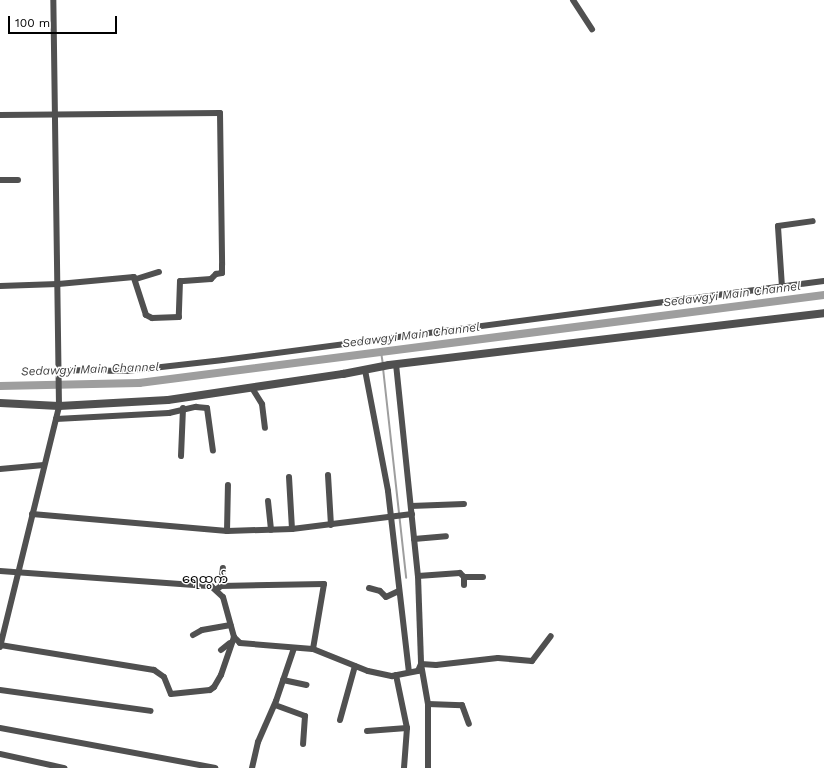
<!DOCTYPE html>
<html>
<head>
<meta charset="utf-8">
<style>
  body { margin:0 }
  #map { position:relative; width:824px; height:768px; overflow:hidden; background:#fff; font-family:"Work Sans","Noto Sans Myanmar",sans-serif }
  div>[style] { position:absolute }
  .stream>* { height:2px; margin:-1px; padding:0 1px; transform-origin:1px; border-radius:1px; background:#9e9e9e }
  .canal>* { height:8px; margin:-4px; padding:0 4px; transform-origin:4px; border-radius:4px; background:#9e9e9e }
  .minor>* { height:6px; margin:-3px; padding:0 3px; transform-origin:3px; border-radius:3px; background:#505050 }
  .tertiary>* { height:8px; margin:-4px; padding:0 4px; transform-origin:4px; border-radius:4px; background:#505050 }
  span { translate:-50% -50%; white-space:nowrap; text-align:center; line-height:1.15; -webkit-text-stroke:3px #fff; paint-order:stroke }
  .water-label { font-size:12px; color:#3f3f3f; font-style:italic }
  .quarter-label { font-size:13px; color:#000 }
  .scale { position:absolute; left:8px; top:16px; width:109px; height:18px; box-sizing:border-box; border:2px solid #000; border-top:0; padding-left:5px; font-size:12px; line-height:14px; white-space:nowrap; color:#000; -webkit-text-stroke:3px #fff; paint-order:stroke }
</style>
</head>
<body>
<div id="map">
  <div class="stream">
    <i style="left:381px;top:352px;width:12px;rotate:81deg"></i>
    <i style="left:383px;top:368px;width:211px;rotate:83.7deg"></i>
  </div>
  <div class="canal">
    <i style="left:0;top:386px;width:139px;rotate:-1.2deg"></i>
    <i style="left:139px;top:383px;width:691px;rotate:-7.32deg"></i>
  </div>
  <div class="minor">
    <i style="left:573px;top:0;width:35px;rotate:57deg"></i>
    <i style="left:0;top:115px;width:220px;rotate:-0.5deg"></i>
    <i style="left:220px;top:113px;width:152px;rotate:89.2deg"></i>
    <i style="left:222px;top:265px;width:8px;rotate:90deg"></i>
    <i style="left:222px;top:273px;width:6px;rotate:171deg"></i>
    <i style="left:216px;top:274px;width:7px;rotate:135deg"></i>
    <i style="left:211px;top:279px;width:31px;rotate:176deg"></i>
    <i style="left:180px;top:281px;width:36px;rotate:92deg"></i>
    <i style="left:179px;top:317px;width:27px;rotate:178deg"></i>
    <i style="left:152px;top:318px;width:7px;rotate:-153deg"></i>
    <i style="left:146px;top:315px;width:40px;rotate:-108deg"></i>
    <i style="left:134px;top:277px;width:76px;rotate:174.7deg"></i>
    <i style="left:58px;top:284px;width:58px;rotate:178deg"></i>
    <i style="left:0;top:180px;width:18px"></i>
    <i style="left:136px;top:279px;width:24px;rotate:-17deg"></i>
    <i style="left:782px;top:287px;width:61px;rotate:-93.8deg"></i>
    <i style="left:778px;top:226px;width:35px;rotate:-8deg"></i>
    <i style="left:396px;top:364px;width:213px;rotate:84.1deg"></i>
    <i style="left:418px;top:576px;width:88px;rotate:88deg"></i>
    <i style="left:421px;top:664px;width:41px;rotate:80.1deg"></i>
    <i style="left:428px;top:704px;width:64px;rotate:90deg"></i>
    <i style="left:58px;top:370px;width:68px;rotate:0.8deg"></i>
    <i style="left:126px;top:371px;width:98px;rotate:-6.5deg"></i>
    <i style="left:223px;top:360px;width:606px;rotate:-7.49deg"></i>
    <i style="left:365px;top:370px;width:123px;rotate:79.2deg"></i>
    <i style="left:388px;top:491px;width:182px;rotate:83.4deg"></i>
    <i style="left:252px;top:388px;width:19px;rotate:58deg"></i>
    <i style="left:262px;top:404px;width:24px;rotate:83deg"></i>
    <i style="left:56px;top:419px;width:113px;rotate:-3deg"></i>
    <i style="left:169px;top:413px;width:28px;rotate:-13deg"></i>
    <i style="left:196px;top:407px;width:11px;rotate:5deg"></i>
    <i style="left:207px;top:408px;width:43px;rotate:82.1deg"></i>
    <i style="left:181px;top:456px;width:48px;rotate:-87.6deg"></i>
    <i style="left:0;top:469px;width:44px;rotate:-5.2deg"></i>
    <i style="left:328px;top:475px;width:50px;rotate:86.6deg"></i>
    <i style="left:289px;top:477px;width:52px;rotate:86.7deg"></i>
    <i style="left:268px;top:501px;width:29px;rotate:84deg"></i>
    <i style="left:411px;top:506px;width:53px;rotate:-2.2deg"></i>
    <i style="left:32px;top:514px;width:196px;rotate:5deg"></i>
    <i style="left:227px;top:531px;width:65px;rotate:-1.8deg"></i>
    <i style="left:292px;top:529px;width:121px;rotate:-7.1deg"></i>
    <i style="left:227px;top:531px;width:46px;rotate:-88.8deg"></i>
    <i style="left:414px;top:539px;width:32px;rotate:-5deg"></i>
    <i style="left:0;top:571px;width:212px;rotate:4.1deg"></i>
    <i style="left:211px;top:586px;width:16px;rotate:43deg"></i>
    <i style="left:223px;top:597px;width:41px;rotate:74.6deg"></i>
    <i style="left:234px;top:637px;width:8px;rotate:45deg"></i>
    <i style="left:240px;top:643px;width:73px;rotate:4.7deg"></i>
    <i style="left:313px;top:649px;width:59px;rotate:21.8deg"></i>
    <i style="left:368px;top:671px;width:25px;rotate:12deg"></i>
    <i style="left:392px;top:676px;width:26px;rotate:-11deg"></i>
    <i style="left:418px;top:671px;width:8px;rotate:-67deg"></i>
    <i style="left:421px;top:664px;width:15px;rotate:4deg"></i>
    <i style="left:436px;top:665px;width:62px;rotate:-6.4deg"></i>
    <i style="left:498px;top:658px;width:34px;rotate:5deg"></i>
    <i style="left:532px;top:661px;width:31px;rotate:-53deg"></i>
    <i style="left:418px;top:576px;width:42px;rotate:-4.1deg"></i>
    <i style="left:460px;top:573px;width:6px;rotate:45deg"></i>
    <i style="left:464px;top:577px;width:8px;rotate:90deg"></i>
    <i style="left:464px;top:577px;width:19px"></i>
    <i style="left:221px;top:586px;width:18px;rotate:-84deg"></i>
    <i style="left:369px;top:588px;width:11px;rotate:15deg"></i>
    <i style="left:380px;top:591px;width:8px;rotate:45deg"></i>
    <i style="left:386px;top:597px;width:14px;rotate:-25deg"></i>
    <i style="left:217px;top:589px;width:5px;rotate:-37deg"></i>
    <i style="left:221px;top:586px;width:103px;rotate:-1.1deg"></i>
    <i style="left:324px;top:584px;width:66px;rotate:99.6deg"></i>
    <i style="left:193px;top:635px;width:10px;rotate:-29deg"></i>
    <i style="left:202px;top:630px;width:29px;rotate:-10deg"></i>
    <i style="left:0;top:645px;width:156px;rotate:9.2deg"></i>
    <i style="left:154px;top:670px;width:12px;rotate:35deg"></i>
    <i style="left:164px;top:677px;width:18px;rotate:68deg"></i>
    <i style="left:171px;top:694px;width:39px;rotate:-6deg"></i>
    <i style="left:210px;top:690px;width:5px;rotate:-37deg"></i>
    <i style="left:214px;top:687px;width:14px;rotate:-60deg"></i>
    <i style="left:221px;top:675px;width:40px;rotate:-71.1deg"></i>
    <i style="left:0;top:647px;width:248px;rotate:-76.2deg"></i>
    <i style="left:59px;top:406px;width:406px;rotate:-90.8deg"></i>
    <i style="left:221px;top:650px;width:11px;rotate:-38deg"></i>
    <i style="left:396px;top:675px;width:54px;rotate:78.3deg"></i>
    <i style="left:407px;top:728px;width:40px;rotate:94.3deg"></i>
    <i style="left:283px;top:680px;width:24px;rotate:12deg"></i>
    <i style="left:0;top:690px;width:152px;rotate:7.9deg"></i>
    <i style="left:428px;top:704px;width:34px;rotate:2deg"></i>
    <i style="left:462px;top:705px;width:20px;rotate:70deg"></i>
    <i style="left:275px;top:705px;width:32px;rotate:20deg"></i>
    <i style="left:305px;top:716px;width:28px;rotate:94deg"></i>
    <i style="left:340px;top:720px;width:56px;rotate:-74.5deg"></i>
    <i style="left:0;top:728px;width:219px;rotate:10.5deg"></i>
    <i style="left:367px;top:731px;width:40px;rotate:-4.3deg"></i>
    <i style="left:0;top:754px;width:66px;rotate:12.3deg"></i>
    <i style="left:252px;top:768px;width:27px;rotate:-77deg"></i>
    <i style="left:258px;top:742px;width:45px;rotate:-66.3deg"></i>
    <i style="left:276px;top:701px;width:56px;rotate:-71.2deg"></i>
  </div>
  <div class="tertiary">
    <i style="left:0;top:403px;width:59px;rotate:2.9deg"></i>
    <i style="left:59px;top:406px;width:109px;rotate:-3.2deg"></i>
    <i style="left:168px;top:400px;width:177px;rotate:-8.5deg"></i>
    <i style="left:343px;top:374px;width:47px;rotate:-11.1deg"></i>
    <i style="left:389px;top:365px;width:438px;rotate:-6.8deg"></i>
  </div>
  <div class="water-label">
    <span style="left:732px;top:295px;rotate:-7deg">Sedawgyi Main Channel</span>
    <span style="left:411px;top:336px;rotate:-7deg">Sedawgyi Main Channel</span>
    <span style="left:90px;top:370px;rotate:-2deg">Sedawgyi Main Channel</span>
  </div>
  <div class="quarter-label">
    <span style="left:205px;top:579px">ရေထွက်</span>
  </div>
  <div class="scale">100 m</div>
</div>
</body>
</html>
